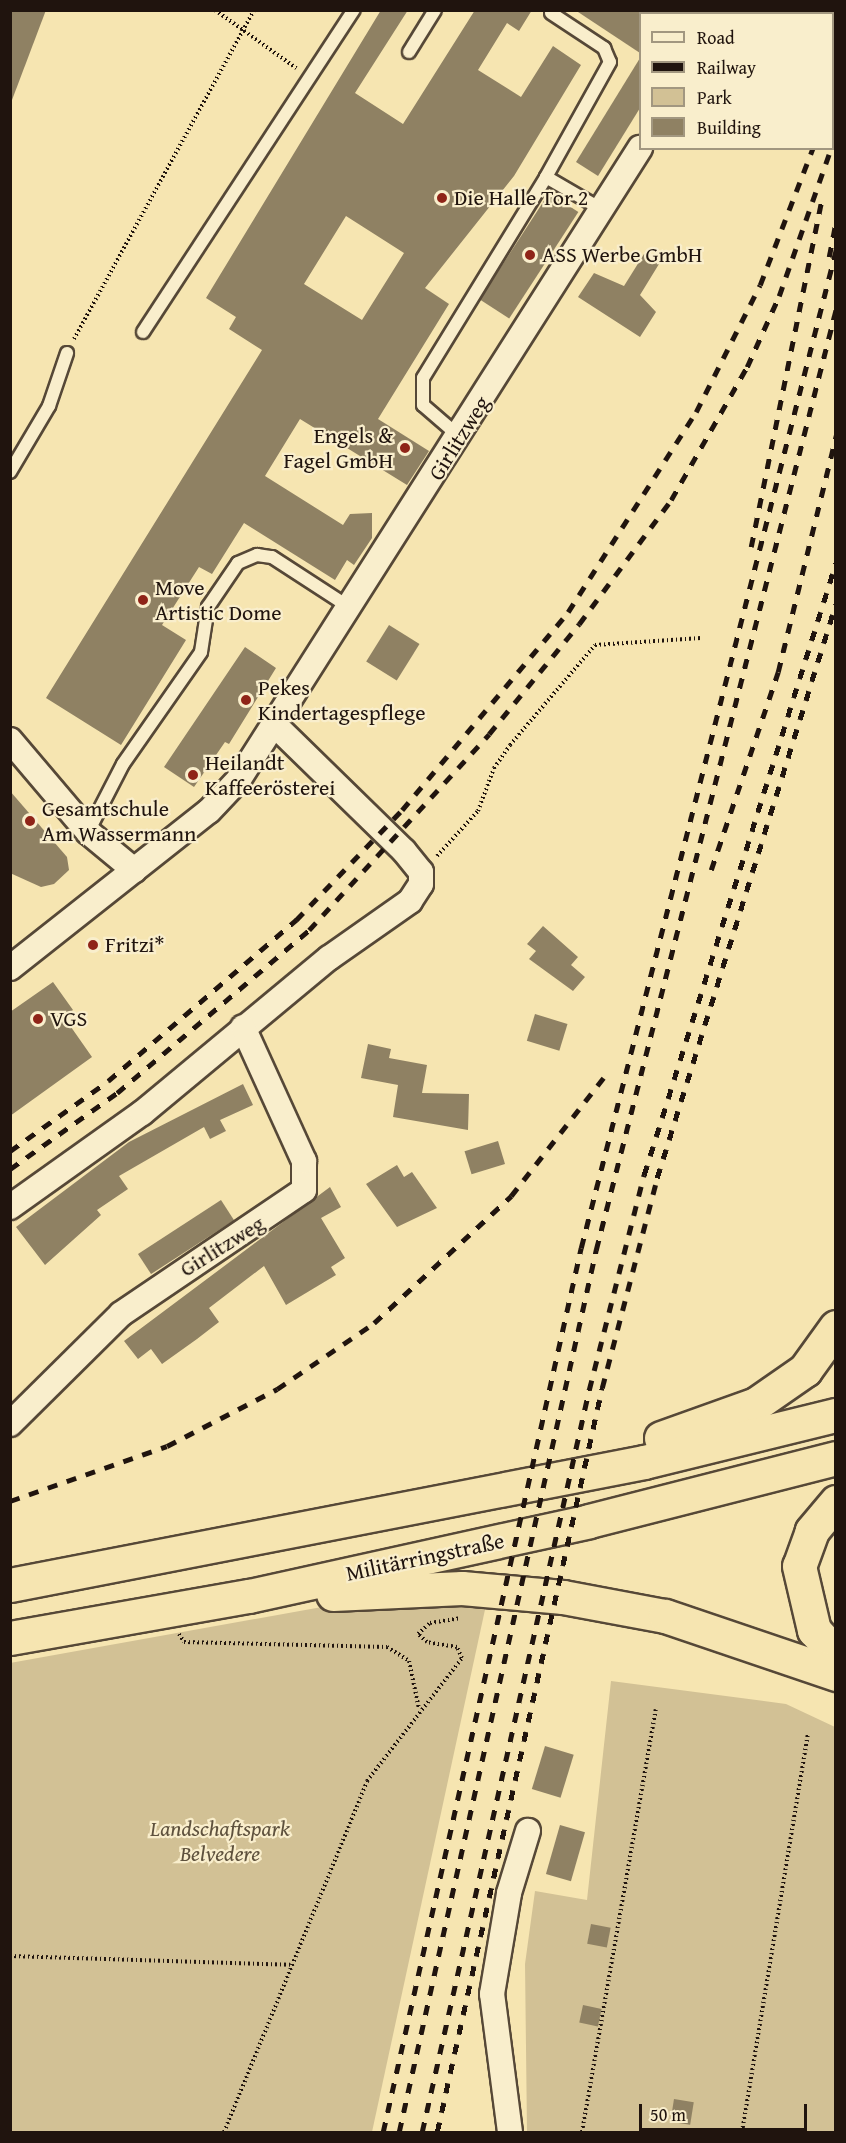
<!DOCTYPE html>
<html>
<head>
<meta charset="utf-8">
<style>
  body { margin:0 }
  #map { position:relative; width:846px; height:2143px; overflow:hidden; background:#f6e5b1; font-family:"Gentium Book Plus",serif }
  div>[style] { position:absolute }
  .green>* { inset:0; background:#d2c195 }
  .building>* { inset:0; background:#8f8163; transform-origin:0 0 }
  .path>* { height:4px; margin-top:-2px; transform-origin:0; background:repeating-linear-gradient(90deg,#20140e 0 1.5px,transparent 0 4.5px) }
  .roads { filter:drop-shadow(2px 0 #564837) drop-shadow(-2px 0 #564837) drop-shadow(0 2px #564837) drop-shadow(0 -2px #564837) }
  .lane>* { height:12px; margin:-6px; padding:0 6px; transform-origin:6px; border-radius:6px; background:#f9eecc }
  .street>* { height:24px; margin:-12px; padding:0 12px; transform-origin:12px; border-radius:12px; background:#f9eecc }
  .highway>* { height:33px; margin:-16.5px; padding:0 16.5px; transform-origin:16.5px; border-radius:16.5px; background:#f6e5b1 }
  .rail>* { height:4.5px; margin-top:-2.25px; transform-origin:0; background:repeating-linear-gradient(90deg,#20140e 0 10px,transparent 0 20px) }
  .dots>* { width:16px; height:16px; translate:-50% -50%; box-sizing:border-box; border:3px solid #f9eecc; border-radius:50% }
  span { translate:-50% -50%; white-space:nowrap; text-align:center; line-height:1.15; -webkit-text-stroke:4.5px #f9eecc; paint-order:stroke }
  .poi-label { font-size:22px; color:#20140e }
  .left { translate:0 -50%; text-align:left }
  .right { translate:-100% -50%; text-align:right }
  .street-label { font-size:22px; color:#20140e }
  .park-label { font-size:22px; color:#5e513d; font-style:italic }
  .frame { position:absolute; inset:0; border:12px solid #20140e; pointer-events:none }
  .legend { position:absolute; left:639px; top:12px; width:195px; height:138px; box-sizing:border-box; background:#f9eecc; border:2px solid #a29780; margin:0; padding:8px 10px; list-style:none; font-size:18px; color:#20140e }
  .legend li { display:flex; align-items:center; gap:12px; height:30px }
  .legend b { width:30px; border:2px solid #a29780 }
  .scale { position:absolute; left:639px; top:2104px; width:168px; height:27px; box-sizing:border-box; border:3px solid #20140e; border-top:0; padding-left:8px; font-size:18px; line-height:21px; white-space:nowrap; color:#20140e; -webkit-text-stroke:4px #f9eecc; paint-order:stroke }
</style>
</head>
<body>
<div id="map">
  <div class="green">
    <i style="clip-path:polygon(333px 1605px,486px 1605px,372px 2132px,11px 2132px,10px 1663px)"></i>
    <i style="clip-path:polygon(611px 1681px,786px 1704px,835px 1727px,835px 2132px,527px 2132px,525px 1964px,535px 1891px,587px 1900px)"></i>
  </div>
  <div class="building">
    <i style="clip-path:polygon(10px 10px,46px 10px,12px 100px,10px 100px)"></i>
    <i style="clip-path:polygon(evenodd,381px 10px,408px 10px,355px 93px,403px 124px,475px 10px,532px 10px,519px 31px,507px 23px,478px 70px,521px 97px,553px 46px,581px 65px,514px 176px,425px 288px,449px 304px,378px 419px,429px 451px,407px 485px,300px 419px,265px 476px,343px 525px,350px 514px,372px 513px,372px 538px,354px 565px,347px 560px,335px 580px,244px 523px,212px 574px,199px 567px,162px 625px,186px 640px,121px 745px,46px 698px,262px 350px,229px 329px,236px 317px,206px 298px,381px 10px,346px 216px,404px 253px,362px 320px,304px 284px,346px 216px)"></i>
    <i style="clip-path:polygon(575px 10px,640px 10px,640px 53px)"></i>
    <i style="clip-path:polygon(640px 58px,640px 108px,598px 176px,576px 162px)"></i>
    <i style="left:549px;top:193px;width:35px;height:127px;rotate:33deg"></i>
    <i style="clip-path:polygon(644px 254px,659px 264px,640px 295px,656px 312px,640px 337px,578px 297px,594px 273px,624px 286px)"></i>
    <i style="left:389px;top:625px;width:36px;height:43px;rotate:32deg"></i>
    <i style="clip-path:polygon(245px 647px,276px 668px,229px 744px,225px 742px,194px 787px,164px 767px)"></i>
    <i style="clip-path:polygon(10px 791px,67px 857px,69px 870px,54px 884px,41px 887px,10px 873px)"></i>
    <i style="clip-path:polygon(543px 926px,578px 957px,571px 965px,585px 977px,573px 991px,529px 959px,536px 951px,527px 944px)"></i>
    <i style="clip-path:polygon(53px 982px,73px 1010px,64px 1017px,92px 1057px,10px 1116px,10px 1012px)"></i>
    <i style="left:535px;top:1014px;width:34px;height:28px;rotate:17deg"></i>
    <i style="clip-path:polygon(368px 1044px,391px 1049px,389px 1058px,427px 1065px,422px 1093px,469px 1094px,468px 1130px,393px 1117px,398px 1085px,361px 1078px)"></i>
    <i style="clip-path:polygon(243px 1084px,253px 1105px,220px 1120px,226px 1131px,210px 1139px,204px 1127px,119px 1176px,128px 1189px,97px 1210px,101px 1215px,45px 1265px,16px 1227px,129px 1142px)"></i>
    <i style="left:498px;top:1141px;width:24px;height:35px;rotate:73deg"></i>
    <i style="clip-path:polygon(397px 1165px,404px 1177px,412px 1172px,437px 1208px,397px 1227px,366px 1184px)"></i>
    <i style="clip-path:polygon(330px 1187px,341px 1207px,321px 1218px,345px 1258px,331px 1267px,336px 1275px,286px 1305px,264px 1266px,209px 1308px,219px 1322px,197px 1339px,162px 1364px,151px 1349px,138px 1359px,124px 1341px)"></i>
    <i style="left:221px;top:1200px;width:24px;height:99px;rotate:57deg"></i>
    <i style="left:545px;top:1746px;width:30px;height:45px;rotate:17deg"></i>
    <i style="left:560px;top:1825px;width:26px;height:51px;rotate:16deg"></i>
    <i style="left:591px;top:1924px;width:20px;height:20px;rotate:11deg"></i>
    <i style="left:583px;top:2005px;width:19px;height:18px;rotate:12deg"></i>
    <i style="left:674px;top:2099px;width:20px;height:23px;rotate:9deg"></i>
  </div>
  <div class="path">
    <i style="left:215px;top:10px;width:100px;rotate:35.6deg"></i>
    <i style="left:74px;top:339px;width:375px;rotate:-61.3deg"></i>
    <i style="left:437px;top:856px;width:61px;rotate:-47.7deg"></i>
    <i style="left:478px;top:811px;width:46px;rotate:-69.6deg"></i>
    <i style="left:494px;top:768px;width:28px;rotate:-55deg"></i>
    <i style="left:510px;top:745px;width:131px;rotate:-49.6deg"></i>
    <i style="left:595px;top:645px;width:106px;rotate:-3.8deg"></i>
    <i style="left:179px;top:1634px;width:9px;rotate:58deg"></i>
    <i style="left:184px;top:1642px;width:203px;rotate:1.4deg"></i>
    <i style="left:387px;top:1647px;width:26px;rotate:32deg"></i>
    <i style="left:409px;top:1661px;width:49px;rotate:78.2deg"></i>
    <i style="left:10px;top:1956px;width:282px;rotate:1.8deg"></i>
    <i style="left:224px;top:2132px;width:379px;rotate:-67.8deg"></i>
    <i style="left:367px;top:1781px;width:155px;rotate:-52.3deg"></i>
    <i style="left:462px;top:1658px;width:12px;rotate:-114deg"></i>
    <i style="left:457px;top:1647px;width:30px;rotate:-171deg"></i>
    <i style="left:427px;top:1642px;width:12px;rotate:-138deg"></i>
    <i style="left:418px;top:1634px;width:16px;rotate:-43deg"></i>
    <i style="left:430px;top:1623px;width:30px;rotate:-9deg"></i>
    <i style="left:582px;top:2132px;width:429px;rotate:-80.1deg"></i>
    <i style="left:742px;top:2132px;width:403px;rotate:-80.6deg"></i>
  </div>
  <div class="roads">
    <div class="lane">
      <i style="left:551px;top:13px;width:64px;rotate:33.4deg"></i>
      <i style="left:604px;top:48px;width:15px;rotate:67deg"></i>
      <i style="left:610px;top:62px;width:132px;rotate:119.1deg"></i>
      <i style="left:546px;top:177px;width:66px;rotate:30.1deg"></i>
      <i style="left:409px;top:52px;width:49px;rotate:-58.2deg"></i>
      <i style="left:143px;top:332px;width:385px;rotate:-56.8deg"></i>
      <i style="left:460px;top:437px;width:49px;rotate:-139.1deg"></i>
      <i style="left:423px;top:405px;width:27px;rotate:-90deg"></i>
      <i style="left:423px;top:378px;width:236px;rotate:-58.5deg"></i>
      <i style="left:10px;top:472px;width:77px;rotate:-59.4deg"></i>
      <i style="left:49px;top:406px;width:56px;rotate:-71.2deg"></i>
      <i style="left:88px;top:832px;width:76px;rotate:-62.8deg"></i>
      <i style="left:123px;top:764px;width:136px;rotate:-55.1deg"></i>
      <i style="left:201px;top:652px;width:46px;rotate:-81.2deg"></i>
      <i style="left:208px;top:607px;width:53px;rotate:-55.7deg"></i>
      <i style="left:238px;top:563px;width:21px;rotate:-23deg"></i>
      <i style="left:257px;top:555px;width:15px;rotate:8deg"></i>
      <i style="left:272px;top:557px;width:95px;rotate:33deg"></i>
    </div>
    <div class="street">
      <i style="left:722px;top:14px;width:4px;rotate:-76deg"></i>
      <i style="left:10px;top:740px;width:121px;rotate:49.7deg"></i>
      <i style="left:88px;top:832px;width:60px;rotate:39.6deg"></i>
      <i style="left:10px;top:968px;width:253px;rotate:-38.3deg"></i>
      <i style="left:209px;top:811px;width:44px;rotate:-46.8deg"></i>
      <i style="left:239px;top:779px;width:748px;rotate:-57.56deg"></i>
      <i style="left:10px;top:1207px;width:162px;rotate:-35.5deg"></i>
      <i style="left:142px;top:1113px;width:243px;rotate:-39.7deg"></i>
      <i style="left:329px;top:958px;width:99px;rotate:-35.1deg"></i>
      <i style="left:410px;top:901px;width:20px;rotate:-57deg"></i>
      <i style="left:421px;top:884px;width:12px;rotate:-90deg"></i>
      <i style="left:421px;top:872px;width:27px;rotate:-129deg"></i>
      <i style="left:404px;top:851px;width:177px;rotate:-135.7deg"></i>
      <i style="left:10px;top:1424px;width:156px;rotate:-44.7deg"></i>
      <i style="left:121px;top:1314px;width:221px;rotate:-34.1deg"></i>
      <i style="left:304px;top:1190px;width:29px;rotate:-90deg"></i>
      <i style="left:304px;top:1161px;width:147px;rotate:-114.5deg"></i>
      <i style="left:510px;top:2132px;width:139px;rotate:-97.4deg"></i>
      <i style="left:492px;top:1994px;width:102px;rotate:-80.4deg"></i>
      <i style="left:509px;top:1893px;width:65px;rotate:-73deg"></i>
    </div>
    <div class="highway">
      <i style="left:661px;top:1438px;width:101px;rotate:-19.7deg"></i>
      <i style="left:756px;top:1404px;width:60px;rotate:-34.8deg"></i>
      <i style="left:805px;top:1370px;width:53px;rotate:-54.2deg"></i>
      <i style="left:836px;top:1502px;width:38px;rotate:130deg"></i>
      <i style="left:812px;top:1531px;width:37px;rotate:110deg"></i>
      <i style="left:799px;top:1566px;width:66px;rotate:76.8deg"></i>
      <i style="left:814px;top:1630px;width:33px;rotate:47deg"></i>
      <i style="left:10px;top:1585px;width:646px;rotate:-10.98deg"></i>
      <i style="left:644px;top:1462px;width:198px;rotate:-13.8deg"></i>
      <i style="left:333px;top:1594px;width:129px;rotate:-2.7deg"></i>
      <i style="left:462px;top:1588px;width:101px;rotate:5.1deg"></i>
      <i style="left:563px;top:1597px;width:104px;rotate:10.6deg"></i>
      <i style="left:665px;top:1616px;width:181px;rotate:18.7deg"></i>
      <i style="left:10px;top:1638px;width:243px;rotate:-10deg"></i>
      <i style="left:249px;top:1596px;width:348px;rotate:-12.4deg"></i>
      <i style="left:589px;top:1521px;width:255px;rotate:-14.3deg"></i>
    </div>
  </div>
  <div class="rail">
    <i style="left:832px;top:92px;width:9px;rotate:-63deg"></i>
    <i style="left:832px;top:143px;width:10px;rotate:-66deg"></i>
    <i style="left:829px;top:257px;width:36px;rotate:-79deg"></i>
    <i style="left:751px;top:547px;width:357px;rotate:-78.5deg"></i>
    <i style="left:711px;top:870px;width:209px;rotate:-71.3deg"></i>
    <i style="left:778px;top:672px;width:244px;rotate:-76.2deg"></i>
    <i style="left:10px;top:1151px;width:120px;rotate:-35.5deg"></i>
    <i style="left:108px;top:1081px;width:248px;rotate:-40.6deg"></i>
    <i style="left:296px;top:920px;width:153px;rotate:-46.1deg"></i>
    <i style="left:402px;top:810px;width:258px;rotate:-50deg"></i>
    <i style="left:568px;top:612px;width:237px;rotate:-57.4deg"></i>
    <i style="left:696px;top:412px;width:142px;rotate:-63.3deg"></i>
    <i style="left:760px;top:285px;width:147px;rotate:-68.9deg"></i>
    <i style="left:10px;top:1169px;width:131px;rotate:-35.4deg"></i>
    <i style="left:117px;top:1093px;width:252px;rotate:-40.3deg"></i>
    <i style="left:309px;top:930px;width:266px;rotate:-47.4deg"></i>
    <i style="left:489px;top:734px;width:142px;rotate:-50.7deg"></i>
    <i style="left:579px;top:624px;width:154px;rotate:-53.4deg"></i>
    <i style="left:671px;top:500px;width:153px;rotate:-60.3deg"></i>
    <i style="left:747px;top:367px;width:78px;rotate:-65.7deg"></i>
    <i style="left:779px;top:296px;width:157px;rotate:-70.6deg"></i>
    <i style="left:10px;top:1501px;width:166px;rotate:-19.3deg"></i>
    <i style="left:167px;top:1446px;width:124px;rotate:-27.4deg"></i>
    <i style="left:277px;top:1389px;width:117px;rotate:-34.2deg"></i>
    <i style="left:374px;top:1323px;width:187px;rotate:-42.8deg"></i>
    <i style="left:511px;top:1196px;width:151px;rotate:-52deg"></i>
    <i style="left:383px;top:2132px;width:906px;rotate:-77.38deg"></i>
    <i style="left:581px;top:1248px;width:1030px;rotate:-75.67deg"></i>
    <i style="left:399px;top:2132px;width:904px;rotate:-77.41deg"></i>
    <i style="left:596px;top:1250px;width:971px;rotate:-75.69deg"></i>
    <i style="left:422px;top:2132px;width:761px;rotate:-77.32deg"></i>
    <i style="left:589px;top:1390px;width:222px;rotate:-75.7deg"></i>
    <i style="left:644px;top:1175px;width:642px;rotate:-72.61deg"></i>
    <i style="left:437px;top:2132px;width:762px;rotate:-77.5deg"></i>
    <i style="left:602px;top:1388px;width:217px;rotate:-75.3deg"></i>
    <i style="left:657px;top:1178px;width:602px;rotate:-72.71deg"></i>
  </div>
  <div class="dots">
    <i style="left:442px;top:198px;background:#8f2418"></i>
    <i style="left:530px;top:255px;background:#8f2418"></i>
    <i style="left:405px;top:448px;background:#8f2418"></i>
    <i style="left:143px;top:600px;background:#8f2418"></i>
    <i style="left:246px;top:700px;background:#8f2418"></i>
    <i style="left:193px;top:775px;background:#8f2418"></i>
    <i style="left:30px;top:821px;background:#8f2418"></i>
    <i style="left:93px;top:945px;background:#8f2418"></i>
    <i style="left:38px;top:1019px;background:#8f2418"></i>
  </div>
  <div class="poi-label">
    <span class="left" style="left:454px;top:198px">Die Halle Tor 2</span>
    <span class="left" style="left:542px;top:255px">ASS Werbe GmbH</span>
    <span class="right" style="left:393px;top:448px">Engels &amp;<br>Fagel GmbH</span>
    <span class="left" style="left:155px;top:600px">Move<br>Artistic Dome</span>
    <span class="left" style="left:258px;top:700px">Pekes<br>Kindertagespflege</span>
    <span class="left" style="left:205px;top:775px">Heilandt<br>Kaffeerösterei</span>
    <span class="left" style="left:42px;top:821px">Gesamtschule<br>Am Wassermann</span>
    <span class="left" style="left:105px;top:945px">Fritzi*</span>
    <span class="left" style="left:50px;top:1019px">VGS</span>
  </div>
  <div class="street-label">
    <span style="left:459px;top:438px;rotate:-58deg">Girlitzweg</span>
    <span style="left:222px;top:1246px;rotate:-32deg">Girlitzweg</span>
    <span style="left:425px;top:1557px;rotate:-12deg">Militärringstraße</span>
  </div>
  <div class="park-label">
    <span style="left:220px;top:1841px">Landschaftspark<br>Belvedere</span>
  </div>
  <div class="frame"></div>
  <ul class="legend">
  <li><b style="height:8px;background:#f9eecc"></b>Road</li>
  <li><b style="height:8px;background:#20140e"></b>Railway</li>
  <li><b style="height:16px;background:#d2c195"></b>Park</li>
  <li><b style="height:16px;background:#8f8163"></b>Building</li>
  </ul>
  <div class="scale">50 m</div>
</div>
</body>
</html>
